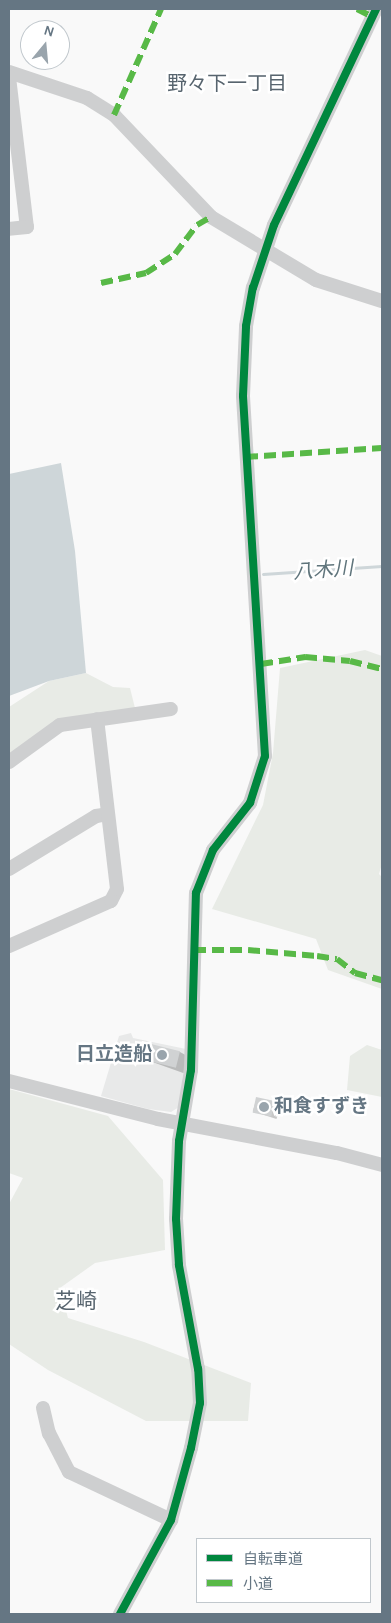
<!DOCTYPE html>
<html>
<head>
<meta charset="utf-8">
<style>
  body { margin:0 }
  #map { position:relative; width:391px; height:1623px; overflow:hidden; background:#f9f9f9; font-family:Karla,"Noto Sans JP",sans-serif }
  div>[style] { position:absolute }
  .built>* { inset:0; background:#e8e9e9 }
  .green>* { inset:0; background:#e8ebe6 }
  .water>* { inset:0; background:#ced6d9 }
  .shadow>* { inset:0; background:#0003; transform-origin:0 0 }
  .stream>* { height:3px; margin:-1.5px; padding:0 1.5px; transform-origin:1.5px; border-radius:1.5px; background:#ced6d9 }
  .building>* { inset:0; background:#d0d2d3; transform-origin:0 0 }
  .minor>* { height:14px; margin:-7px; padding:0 7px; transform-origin:7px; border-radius:7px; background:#cecfd0 }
  .quiet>* { height:6px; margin-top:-3px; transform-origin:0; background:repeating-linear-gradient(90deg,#58b947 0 12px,transparent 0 18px) }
  .cycleway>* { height:8px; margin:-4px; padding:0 4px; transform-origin:4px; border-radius:4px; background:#00873e }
  .dots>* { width:14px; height:14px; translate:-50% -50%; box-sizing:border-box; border:2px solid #fff; border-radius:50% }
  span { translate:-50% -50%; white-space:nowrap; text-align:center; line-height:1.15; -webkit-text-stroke:5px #fff; paint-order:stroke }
  .poi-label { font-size:19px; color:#657683; font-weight:700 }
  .right { translate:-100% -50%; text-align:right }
  .left { translate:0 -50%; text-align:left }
  .neighbourhood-label { font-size:20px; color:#57646e }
  .water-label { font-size:20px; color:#60757c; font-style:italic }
  .quarter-label { font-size:21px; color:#57646e }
  .frame { position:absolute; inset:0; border:10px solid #657683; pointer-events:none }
  .legend { position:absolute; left:196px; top:1538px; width:175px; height:65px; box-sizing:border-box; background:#fff; border:1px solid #c1c8cd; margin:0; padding:6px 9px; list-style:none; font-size:15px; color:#657683 }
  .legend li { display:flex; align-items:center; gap:10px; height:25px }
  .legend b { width:25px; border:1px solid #c1c8cd }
  .north { position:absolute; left:20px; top:20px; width:50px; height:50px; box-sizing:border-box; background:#fff; border:1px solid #c1c8cd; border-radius:50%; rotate:17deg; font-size:14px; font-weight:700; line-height:20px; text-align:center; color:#657683 }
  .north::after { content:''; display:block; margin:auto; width:18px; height:22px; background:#99a4ac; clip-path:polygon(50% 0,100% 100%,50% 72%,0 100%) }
</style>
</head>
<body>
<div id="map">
  <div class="built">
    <i style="clip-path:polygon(131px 1033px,133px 1038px,186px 1049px,179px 1107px,171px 1112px,148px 1109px,101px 1096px,119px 1036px)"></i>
  </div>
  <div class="green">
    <i style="clip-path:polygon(365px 650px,382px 656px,382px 864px,379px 874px,382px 877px,382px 989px,328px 970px,316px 939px,212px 909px,263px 805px,273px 753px,280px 668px)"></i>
    <i style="clip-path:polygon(86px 673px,113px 687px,130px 688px,135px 708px,55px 721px,9px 754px,9px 707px,49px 681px)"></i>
    <i style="clip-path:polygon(367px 1045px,382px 1050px,382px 1097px,347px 1090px,350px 1056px)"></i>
    <i style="clip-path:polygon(9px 1089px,108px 1116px,163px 1180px,165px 1250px,95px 1263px,60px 1288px,68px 1318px,144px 1342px,251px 1383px,248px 1421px,146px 1421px,48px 1370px,9px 1344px,9px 1204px,23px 1178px,9px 1173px)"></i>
  </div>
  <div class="water">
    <i style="clip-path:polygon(61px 463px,75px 551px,86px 673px,49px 681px,9px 696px,9px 474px)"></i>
  </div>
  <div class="shadow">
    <i style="clip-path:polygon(148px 1045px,180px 1052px,189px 1057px,186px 1074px,144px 1059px)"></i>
    <i style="left:257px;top:1098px;width:25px;height:14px;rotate:18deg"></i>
  </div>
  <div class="stream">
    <i style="left:263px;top:574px;width:119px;rotate:-3.8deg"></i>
  </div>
  <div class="building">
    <i style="left:147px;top:1043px;width:34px;height:17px;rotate:14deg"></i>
    <i style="left:256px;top:1097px;width:19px;height:16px;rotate:12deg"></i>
  </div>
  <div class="minor">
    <i style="left:9px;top:72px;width:82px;rotate:18.4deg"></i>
    <i style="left:87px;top:98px;width:32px;rotate:32deg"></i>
    <i style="left:114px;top:115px;width:141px;rotate:46.4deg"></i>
    <i style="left:211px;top:217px;width:122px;rotate:31deg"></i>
    <i style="left:316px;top:280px;width:69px;rotate:17.7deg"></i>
    <i style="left:9px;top:77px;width:151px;rotate:83.2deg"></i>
    <i style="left:27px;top:227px;width:18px;rotate:174deg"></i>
    <i style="left:9px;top:762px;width:63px;rotate:-36deg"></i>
    <i style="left:60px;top:725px;width:112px;rotate:-8.2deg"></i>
    <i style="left:9px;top:869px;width:102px;rotate:-31.3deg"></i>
    <i style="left:96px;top:816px;width:12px;rotate:-9deg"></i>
    <i style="left:9px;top:946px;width:111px;rotate:-23.8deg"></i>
    <i style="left:111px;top:901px;width:13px;rotate:-63deg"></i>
    <i style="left:117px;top:889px;width:171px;rotate:-96.7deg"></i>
    <i style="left:9px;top:1081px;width:154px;rotate:14.3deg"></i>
    <i style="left:158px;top:1119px;width:182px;rotate:10.8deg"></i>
    <i style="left:337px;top:1153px;width:47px;rotate:14.9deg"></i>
    <i style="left:43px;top:1408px;width:26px;rotate:77deg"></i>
    <i style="left:49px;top:1433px;width:44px;rotate:62.9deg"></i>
    <i style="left:69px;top:1472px;width:113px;rotate:25.2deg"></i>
    <i style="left:120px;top:1614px;width:107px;rotate:-61.5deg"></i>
    <i style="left:171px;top:1520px;width:75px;rotate:-74.5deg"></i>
    <i style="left:191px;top:1448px;width:46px;rotate:-78.7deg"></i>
    <i style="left:200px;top:1403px;width:34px;rotate:-93deg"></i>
    <i style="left:198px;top:1369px;width:106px;rotate:-100.4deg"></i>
    <i style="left:179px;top:1265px;width:46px;rotate:-93.7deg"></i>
    <i style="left:176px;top:1219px;width:78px;rotate:-87.8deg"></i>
    <i style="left:179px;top:1141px;width:72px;rotate:-80.4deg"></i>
    <i style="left:191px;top:1070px;width:177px;rotate:-88.4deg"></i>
    <i style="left:196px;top:893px;width:46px;rotate:-68.4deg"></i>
    <i style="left:213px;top:850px;width:60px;rotate:-51.8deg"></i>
    <i style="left:250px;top:803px;width:49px;rotate:-72.3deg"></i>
    <i style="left:265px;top:756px;width:361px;rotate:-93.5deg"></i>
    <i style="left:243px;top:396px;width:70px;rotate:-87.5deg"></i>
    <i style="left:246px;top:326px;width:39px;rotate:-80deg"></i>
    <i style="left:253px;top:288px;width:66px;rotate:-71.6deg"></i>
    <i style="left:274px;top:225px;width:239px;rotate:-64.7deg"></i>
  </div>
  <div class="quiet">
    <i style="left:357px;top:9px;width:16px;rotate:27deg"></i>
    <i style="left:114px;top:115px;width:116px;rotate:-66.1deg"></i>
    <i style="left:101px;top:283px;width:46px;rotate:-12.5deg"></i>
    <i style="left:146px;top:273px;width:35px;rotate:-33deg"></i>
    <i style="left:175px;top:254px;width:36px;rotate:-53deg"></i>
    <i style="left:197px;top:225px;width:16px;rotate:-30deg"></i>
    <i style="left:246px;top:457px;width:136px;rotate:-3.8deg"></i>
    <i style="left:261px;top:664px;width:45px;rotate:-9deg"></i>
    <i style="left:305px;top:657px;width:45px;rotate:5.1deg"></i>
    <i style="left:350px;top:661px;width:33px;rotate:14deg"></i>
    <i style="left:194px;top:950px;width:54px"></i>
    <i style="left:248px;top:950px;width:69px;rotate:5deg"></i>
    <i style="left:317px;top:956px;width:20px;rotate:9deg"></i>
    <i style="left:337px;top:959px;width:23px;rotate:38deg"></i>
    <i style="left:355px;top:973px;width:28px;rotate:15deg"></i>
  </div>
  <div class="cycleway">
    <i style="left:120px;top:1614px;width:107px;rotate:-61.5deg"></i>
    <i style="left:171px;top:1520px;width:75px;rotate:-74.5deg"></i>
    <i style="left:191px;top:1448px;width:46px;rotate:-78.7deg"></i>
    <i style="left:200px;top:1403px;width:34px;rotate:-93deg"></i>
    <i style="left:198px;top:1369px;width:106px;rotate:-100.4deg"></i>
    <i style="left:179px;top:1265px;width:46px;rotate:-93.7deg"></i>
    <i style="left:176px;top:1219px;width:78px;rotate:-87.8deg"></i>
    <i style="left:179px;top:1141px;width:72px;rotate:-80.4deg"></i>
    <i style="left:191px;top:1070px;width:177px;rotate:-88.4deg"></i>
    <i style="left:196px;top:893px;width:46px;rotate:-68.4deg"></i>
    <i style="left:213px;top:850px;width:60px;rotate:-51.8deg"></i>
    <i style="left:250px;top:803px;width:49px;rotate:-72.3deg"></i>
    <i style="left:265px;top:756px;width:361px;rotate:-93.5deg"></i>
    <i style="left:243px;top:396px;width:70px;rotate:-87.5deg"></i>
    <i style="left:246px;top:326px;width:39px;rotate:-80deg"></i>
    <i style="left:253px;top:288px;width:66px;rotate:-71.6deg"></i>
    <i style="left:274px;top:225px;width:239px;rotate:-64.7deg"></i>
  </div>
  <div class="dots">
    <i style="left:162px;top:1055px;background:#99a4ac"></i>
    <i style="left:264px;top:1107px;background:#99a4ac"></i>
  </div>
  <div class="poi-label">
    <span class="right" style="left:152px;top:1055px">日立造船</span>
    <span class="left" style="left:274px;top:1107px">和食すずき</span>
  </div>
  <div class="neighbourhood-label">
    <span style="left:227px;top:83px">野々下一丁目</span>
  </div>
  <div class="water-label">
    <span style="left:323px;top:570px;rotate:-4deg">八木川</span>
  </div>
  <div class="quarter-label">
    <span style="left:76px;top:1301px">芝崎</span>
  </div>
  <div class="frame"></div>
  <ul class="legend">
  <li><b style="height:6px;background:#00873e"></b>自転車道</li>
  <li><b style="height:6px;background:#58b947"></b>小道</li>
  </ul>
  <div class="north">N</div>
</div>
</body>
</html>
